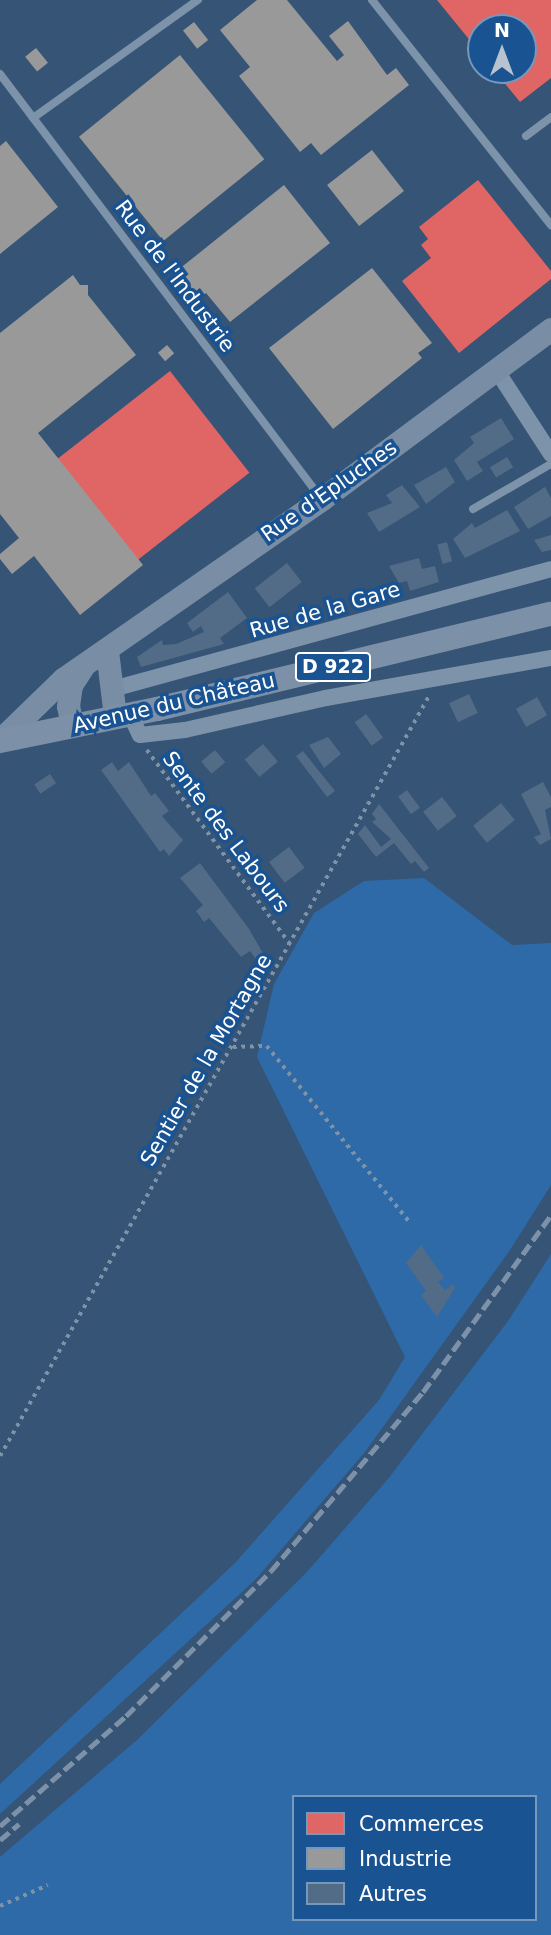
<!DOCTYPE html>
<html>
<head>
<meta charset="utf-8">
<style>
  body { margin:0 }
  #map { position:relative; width:551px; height:1935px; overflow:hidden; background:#355476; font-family:"DejaVu Sans",sans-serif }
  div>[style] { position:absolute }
  .green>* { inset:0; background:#2e6aa8 }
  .shops>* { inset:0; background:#e06666; transform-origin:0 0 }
  .industry>* { inset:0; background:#999; transform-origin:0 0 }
  .building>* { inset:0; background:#526b86; transform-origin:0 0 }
  .path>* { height:3.5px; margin-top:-1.75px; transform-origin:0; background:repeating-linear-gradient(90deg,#7d93a9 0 3.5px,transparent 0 8.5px) }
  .lane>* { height:8px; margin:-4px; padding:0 4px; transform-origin:4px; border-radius:4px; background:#7d93a9 }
  .street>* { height:16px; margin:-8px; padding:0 8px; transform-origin:8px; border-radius:8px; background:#7d93a9 }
  .secondary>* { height:23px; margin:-11.5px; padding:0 11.5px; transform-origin:11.5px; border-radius:11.5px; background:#798ea5 }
  .primary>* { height:24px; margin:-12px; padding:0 12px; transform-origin:12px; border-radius:12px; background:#7c90a8 }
  .rail>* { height:5px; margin-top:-2.5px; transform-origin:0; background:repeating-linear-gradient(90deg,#7d92a9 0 12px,transparent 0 17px) }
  span { translate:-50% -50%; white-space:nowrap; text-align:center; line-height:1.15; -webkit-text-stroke:7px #1a5391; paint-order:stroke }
  .shield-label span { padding:2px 5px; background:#1a5391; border:2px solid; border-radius:5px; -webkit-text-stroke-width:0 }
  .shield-label { font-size:19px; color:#fff; font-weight:700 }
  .street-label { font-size:21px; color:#fff }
  .legend { position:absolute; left:292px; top:1795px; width:245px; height:126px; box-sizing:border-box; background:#1a5391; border:2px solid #7698bd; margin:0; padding:9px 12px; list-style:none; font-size:21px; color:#fff }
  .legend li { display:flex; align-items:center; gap:14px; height:35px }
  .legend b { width:35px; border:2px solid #7698bd }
  .north { position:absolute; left:467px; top:14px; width:70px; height:70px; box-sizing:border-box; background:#1a5391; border:2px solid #7698bd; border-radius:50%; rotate:0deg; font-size:19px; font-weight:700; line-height:28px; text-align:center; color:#fff }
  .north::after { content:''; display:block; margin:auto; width:24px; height:32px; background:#b8c3cf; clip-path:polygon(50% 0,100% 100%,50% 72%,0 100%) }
</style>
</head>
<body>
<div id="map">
  <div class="green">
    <i style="clip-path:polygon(424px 878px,512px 945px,551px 943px,551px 1185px,510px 1250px,365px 1452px,255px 1580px,0 1814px,0 1784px,235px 1563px,379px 1400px,405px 1357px,257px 1057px,274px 984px,314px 913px,364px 881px)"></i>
    <i style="clip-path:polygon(evenodd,551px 1254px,551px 1935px,0 1935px,0 1857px,137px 1740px,306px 1573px,388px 1479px,508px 1321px,551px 1254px,294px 1797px,535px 1797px,535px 1919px,294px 1919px,294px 1797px)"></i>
  </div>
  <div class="shops">
    <i style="clip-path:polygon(437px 0,551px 0,551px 78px,520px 102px,494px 70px,523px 70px,523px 28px,481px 28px,481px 54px)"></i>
    <i style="clip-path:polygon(478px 180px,551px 271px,551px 279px,459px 353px,402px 281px,431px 258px,421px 245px,428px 239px,419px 227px)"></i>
    <i style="left:170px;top:371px;width:129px;height:143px;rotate:52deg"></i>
  </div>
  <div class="industry">
    <i style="clip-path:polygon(257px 0,287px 0,337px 61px,344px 55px,329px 36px,348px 21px,387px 75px,396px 68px,409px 85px,321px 155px,311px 143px,300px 152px,239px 76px,250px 67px,220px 30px)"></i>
    <i style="left:194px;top:22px;width:23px;height:14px;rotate:52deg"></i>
    <i style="left:36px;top:48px;width:19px;height:14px;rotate:51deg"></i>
    <i style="left:180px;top:55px;width:134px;height:130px;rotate:51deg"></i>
    <i style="clip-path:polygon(6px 141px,58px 207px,0 254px,0 146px)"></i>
    <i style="left:372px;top:150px;width:52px;height:57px;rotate:52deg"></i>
    <i style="clip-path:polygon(284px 185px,330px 243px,230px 322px,206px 293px,195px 302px,173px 274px)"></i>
    <i style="clip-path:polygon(372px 268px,432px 343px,418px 353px,422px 358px,333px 429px,269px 348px)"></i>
    <i style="clip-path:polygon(73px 275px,80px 285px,88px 285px,88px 295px,136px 355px,38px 433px,143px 565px,80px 615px,34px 556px,12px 574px,0 559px,0 554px,19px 538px,0 514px,0 333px)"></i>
    <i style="left:167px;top:345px;width:11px;height:12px;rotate:49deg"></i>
  </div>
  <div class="building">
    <i style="clip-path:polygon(501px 418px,514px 439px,477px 462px,483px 471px,467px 481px,454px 460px,474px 443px,470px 437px)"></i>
    <i style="left:507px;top:457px;width:12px;height:20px;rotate:59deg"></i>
    <i style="clip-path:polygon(446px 467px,455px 482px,426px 504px,414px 485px)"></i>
    <i style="clip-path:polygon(402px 485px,420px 507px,379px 532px,367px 513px,392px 503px,386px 495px)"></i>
    <i style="clip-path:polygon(545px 487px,551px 498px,551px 516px,528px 529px,514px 507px)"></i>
    <i style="clip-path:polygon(507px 510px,520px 531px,465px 558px,453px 539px,472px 523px,475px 528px)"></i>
    <i style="clip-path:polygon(551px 535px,551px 550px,542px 552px,534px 540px)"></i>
    <i style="left:447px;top:542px;width:20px;height:10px;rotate:75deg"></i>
    <i style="clip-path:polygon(419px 558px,422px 569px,435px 566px,439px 582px,410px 591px,407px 581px,399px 583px,389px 566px)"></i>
    <i style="left:287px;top:563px;width:24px;height:41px;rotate:52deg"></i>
    <i style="clip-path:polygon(228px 592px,247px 618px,220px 638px,224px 644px,141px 667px,137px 657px,162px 640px,163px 645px,176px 644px,204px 632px,201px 626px,193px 632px,187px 623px)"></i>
    <i style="left:469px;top:694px;width:21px;height:22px;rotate:65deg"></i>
    <i style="left:537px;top:697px;width:21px;height:24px;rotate:61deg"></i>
    <i style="left:366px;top:714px;width:29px;height:14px;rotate:54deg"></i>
    <i style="clip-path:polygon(328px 737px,341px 754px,324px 768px,309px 745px)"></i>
    <i style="left:263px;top:744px;width:23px;height:24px;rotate:50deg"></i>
    <i style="left:215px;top:750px;width:16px;height:18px;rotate:50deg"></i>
    <i style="clip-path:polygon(303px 751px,335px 791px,327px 797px,296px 756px)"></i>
    <i style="clip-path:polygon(112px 762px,118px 771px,129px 762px,151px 796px,155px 793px,169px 811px,162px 816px,183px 840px,169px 856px,164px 849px,160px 852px,101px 770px)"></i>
    <i style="left:50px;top:774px;width:11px;height:19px;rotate:56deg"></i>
    <i style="clip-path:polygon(543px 782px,551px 797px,551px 807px,545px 810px,551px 839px,540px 845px,534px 837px,541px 834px,521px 794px)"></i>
    <i style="left:407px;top:790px;width:22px;height:11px;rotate:54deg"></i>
    <i style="left:442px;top:797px;width:24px;height:24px;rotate:52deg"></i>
    <i style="left:501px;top:803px;width:22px;height:36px;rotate:51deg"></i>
    <i style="clip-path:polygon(379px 804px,429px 868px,424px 872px,415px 861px,411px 864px,394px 843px,376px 857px,358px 834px,365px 825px,381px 847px,391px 839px,372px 822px,376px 819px,372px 814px)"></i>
    <i style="left:289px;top:847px;width:26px;height:25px;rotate:53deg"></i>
    <i style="clip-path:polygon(200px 863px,249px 929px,264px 955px,257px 961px,250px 951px,241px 957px,209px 918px,204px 922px,196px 911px,203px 905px,180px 878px)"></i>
    <i style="clip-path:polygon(421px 1245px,444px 1278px,438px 1282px,445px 1290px,453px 1284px,455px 1288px,437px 1317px,421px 1295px,426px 1291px,406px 1263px)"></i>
  </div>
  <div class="path">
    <i style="left:147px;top:750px;width:242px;rotate:53.6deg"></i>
    <i style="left:233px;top:1047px;width:34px;rotate:-2deg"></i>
    <i style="left:267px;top:1046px;width:229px;rotate:51deg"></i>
    <i style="left:0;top:1456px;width:873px;rotate:-60.56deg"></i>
    <i style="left:0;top:1906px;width:52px;rotate:-23.6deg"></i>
  </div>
  <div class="lane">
    <i style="left:372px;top:0;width:288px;rotate:51.5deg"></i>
    <i style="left:0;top:74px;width:530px;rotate:52.89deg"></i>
    <i style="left:33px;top:118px;width:203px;rotate:-35.6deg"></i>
    <i style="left:526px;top:136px;width:31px;rotate:-37deg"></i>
    <i style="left:473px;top:509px;width:90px;rotate:-30deg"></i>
  </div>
  <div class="street">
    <i style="left:497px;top:371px;width:99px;rotate:57deg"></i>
    <i style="left:109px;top:690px;width:458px;rotate:-15.3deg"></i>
    <i style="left:130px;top:714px;width:23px;rotate:65deg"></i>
    <i style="left:140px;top:735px;width:45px;rotate:-6.3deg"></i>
    <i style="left:185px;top:730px;width:145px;rotate:-12.8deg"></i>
    <i style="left:326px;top:698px;width:229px;rotate:-10.1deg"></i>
  </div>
  <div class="secondary">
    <i style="left:107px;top:651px;width:65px;rotate:83deg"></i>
    <i style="left:72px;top:726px;width:20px;rotate:-101deg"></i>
    <i style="left:68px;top:706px;width:21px;rotate:-82deg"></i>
    <i style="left:71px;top:685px;width:20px;rotate:-57deg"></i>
    <i style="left:0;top:740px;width:88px;rotate:-44.1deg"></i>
    <i style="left:63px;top:679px;width:315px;rotate:-34.8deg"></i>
    <i style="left:322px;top:499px;width:285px;rotate:-36.6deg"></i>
  </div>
  <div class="primary">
    <i style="left:0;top:741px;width:160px;rotate:-11.5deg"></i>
    <i style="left:157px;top:709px;width:405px;rotate:-13.6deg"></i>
  </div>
  <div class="rail">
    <i style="left:0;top:1826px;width:167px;rotate:-41.1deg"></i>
    <i style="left:126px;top:1716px;width:205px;rotate:-45deg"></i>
    <i style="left:271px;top:1571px;width:235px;rotate:-49.7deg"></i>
    <i style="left:423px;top:1392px;width:218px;rotate:-54.1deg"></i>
    <i style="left:0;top:1840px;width:25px;rotate:-40deg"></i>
  </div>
  <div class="shield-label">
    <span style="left:333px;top:667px">D 922</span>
  </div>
  <div class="street-label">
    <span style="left:175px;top:276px;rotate:53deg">Rue de l'Industrie</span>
    <span style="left:329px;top:491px;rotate:-35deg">Rue d'Epluches</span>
    <span style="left:325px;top:610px;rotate:-16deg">Rue de la Gare</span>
    <span style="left:174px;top:703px;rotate:-13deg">Avenue du Château</span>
    <span style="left:226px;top:832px;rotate:53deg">Sente des Labours</span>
    <span style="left:206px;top:1060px;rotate:-60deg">Sentier de la Mortagne</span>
  </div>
  <ul class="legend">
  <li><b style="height:19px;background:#e06666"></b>Commerces</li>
  <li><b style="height:19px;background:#999"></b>Industrie</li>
  <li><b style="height:19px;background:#526b86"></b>Autres</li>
  </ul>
  <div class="north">N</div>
</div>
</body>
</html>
